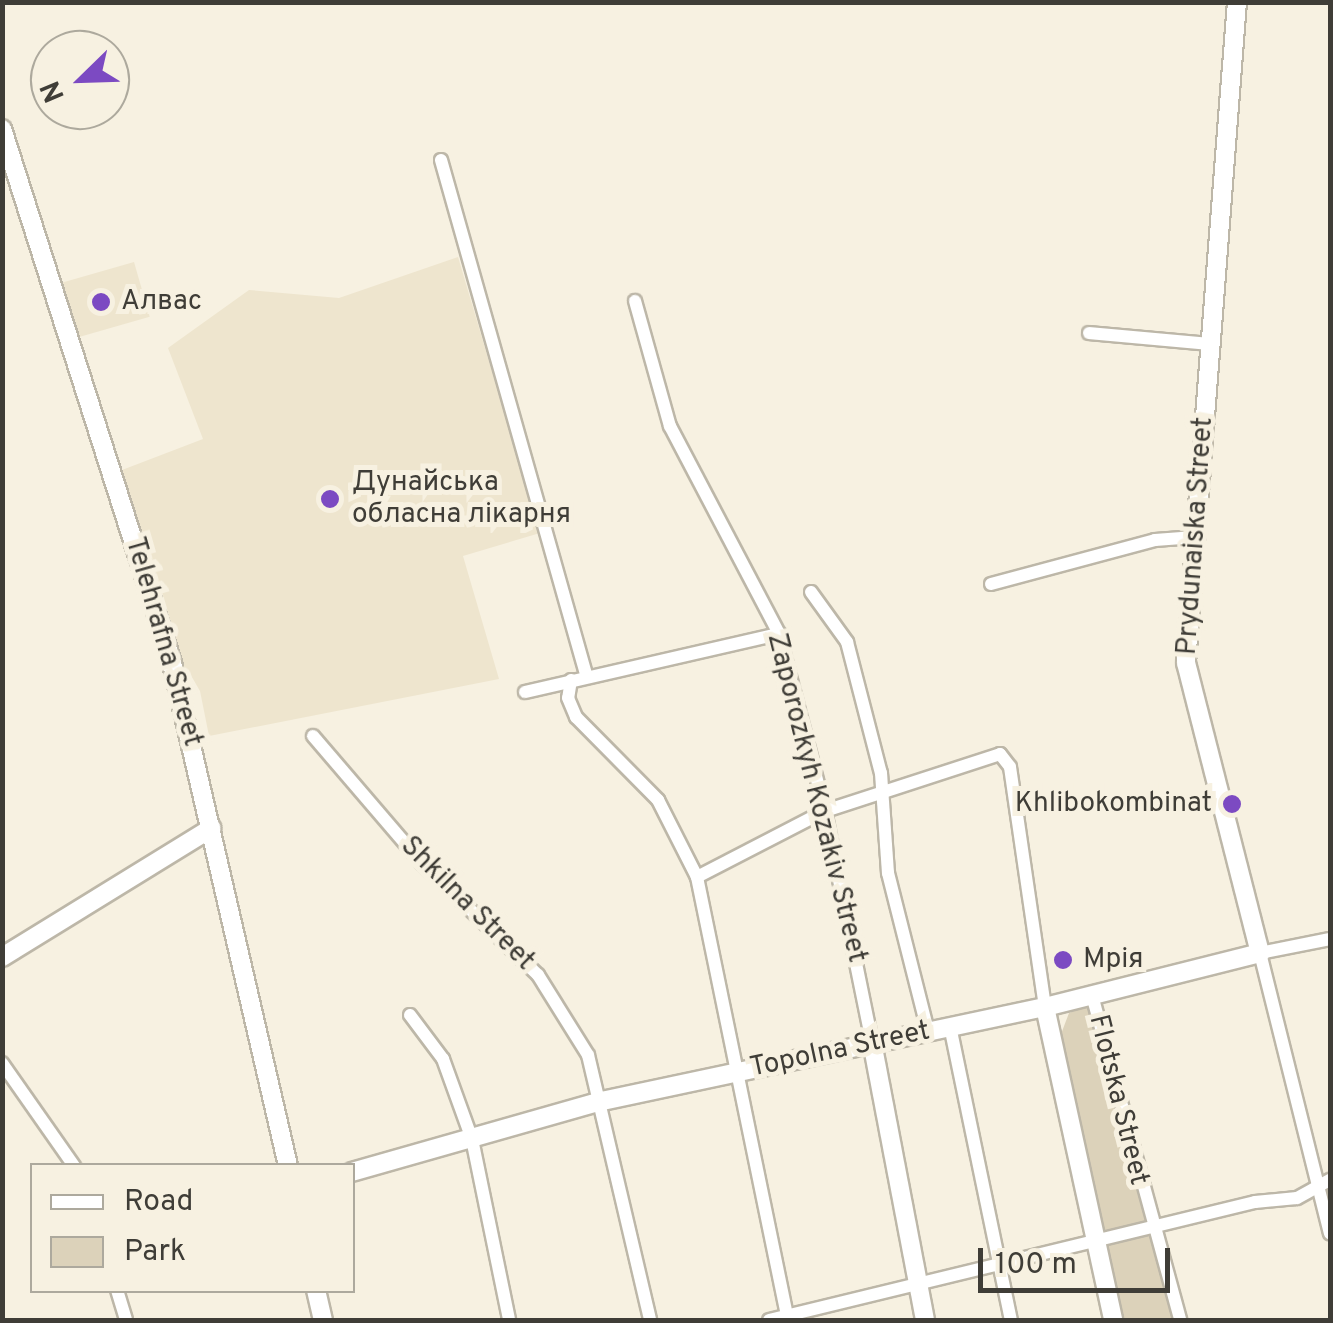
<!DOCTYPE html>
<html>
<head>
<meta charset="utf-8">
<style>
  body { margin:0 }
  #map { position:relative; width:1333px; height:1323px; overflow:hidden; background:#f7f1e1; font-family:Overpass,sans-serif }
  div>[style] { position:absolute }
  .built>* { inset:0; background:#eee5ce; transform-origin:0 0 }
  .green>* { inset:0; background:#dcd2ba }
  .roads { filter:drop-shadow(2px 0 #bdb7a8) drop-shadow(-2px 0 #bdb7a8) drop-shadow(0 2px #bdb7a8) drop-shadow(0 -2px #bdb7a8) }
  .street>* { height:12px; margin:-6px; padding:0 6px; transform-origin:6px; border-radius:6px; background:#fff }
  .secondary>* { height:18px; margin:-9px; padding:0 9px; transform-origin:9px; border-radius:9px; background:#fff }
  .dots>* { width:28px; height:28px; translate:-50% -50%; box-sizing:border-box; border:5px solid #f7f1e1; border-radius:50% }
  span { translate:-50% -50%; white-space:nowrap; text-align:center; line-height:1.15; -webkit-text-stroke:10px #f7f1e1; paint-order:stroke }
  .poi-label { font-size:28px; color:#3f3d37 }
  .left { translate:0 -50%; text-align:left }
  .right { translate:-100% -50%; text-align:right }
  .street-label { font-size:28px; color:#3f3d37 }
  .frame { position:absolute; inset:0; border:5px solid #3f3d37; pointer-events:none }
  .legend { position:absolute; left:30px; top:1163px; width:325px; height:130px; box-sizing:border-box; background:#f7f1e1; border:2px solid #ada99d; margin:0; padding:12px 18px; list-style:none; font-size:30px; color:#3f3d37 }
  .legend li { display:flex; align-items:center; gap:20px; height:50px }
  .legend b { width:50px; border:2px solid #ada99d }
  .north { position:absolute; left:30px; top:30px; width:100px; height:100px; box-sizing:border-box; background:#f7f1e1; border:2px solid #ada99d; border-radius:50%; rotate:247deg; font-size:28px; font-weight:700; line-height:40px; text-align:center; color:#3f3d37 }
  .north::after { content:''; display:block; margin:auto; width:35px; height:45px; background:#7c4ac2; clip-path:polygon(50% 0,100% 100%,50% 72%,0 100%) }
  .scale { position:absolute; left:978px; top:1248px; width:192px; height:45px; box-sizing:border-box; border:5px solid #3f3d37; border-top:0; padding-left:12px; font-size:30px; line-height:35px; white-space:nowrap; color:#3f3d37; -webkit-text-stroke:8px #f7f1e1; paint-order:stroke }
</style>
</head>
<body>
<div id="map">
  <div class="built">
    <i style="clip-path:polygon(458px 257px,540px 533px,463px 556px,499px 679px,209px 736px,200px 691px,189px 672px,183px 673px,122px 470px,203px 439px,168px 348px,249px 290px,339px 298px)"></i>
    <i style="left:134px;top:262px;width:57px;height:87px;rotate:74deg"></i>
  </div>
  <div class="green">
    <i style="clip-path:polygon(1089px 1005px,1177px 1320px,1118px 1320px,1058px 1042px,1069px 1013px)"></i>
  </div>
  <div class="roads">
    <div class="street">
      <i style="left:441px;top:160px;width:534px;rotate:74.25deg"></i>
      <i style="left:635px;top:301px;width:130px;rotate:74.4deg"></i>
      <i style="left:670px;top:426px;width:235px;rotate:62.3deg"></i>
      <i style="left:779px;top:634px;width:183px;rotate:75.4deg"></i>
      <i style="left:825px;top:811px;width:236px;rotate:78.5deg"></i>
      <i style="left:1089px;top:333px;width:121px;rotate:5.2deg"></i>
      <i style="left:991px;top:584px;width:170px;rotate:-15deg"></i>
      <i style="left:1155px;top:540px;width:40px;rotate:-4.3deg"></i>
      <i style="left:811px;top:592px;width:62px;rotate:54.2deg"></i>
      <i style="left:847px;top:642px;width:135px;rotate:75.5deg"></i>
      <i style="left:881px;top:773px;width:100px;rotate:86deg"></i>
      <i style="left:888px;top:873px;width:163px;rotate:75.8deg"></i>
      <i style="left:571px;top:680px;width:18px;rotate:99deg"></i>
      <i style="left:568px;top:698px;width:21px;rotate:67deg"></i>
      <i style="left:576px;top:717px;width:117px;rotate:45.3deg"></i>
      <i style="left:658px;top:800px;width:86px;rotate:63.1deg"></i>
      <i style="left:697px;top:877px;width:452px;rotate:78.4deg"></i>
      <i style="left:525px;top:692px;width:261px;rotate:-12.9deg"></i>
      <i style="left:313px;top:736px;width:167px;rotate:49.4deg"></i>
      <i style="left:422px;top:863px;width:161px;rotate:44deg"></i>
      <i style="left:538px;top:975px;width:94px;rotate:58deg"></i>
      <i style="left:588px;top:1055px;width:272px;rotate:76.8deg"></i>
      <i style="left:697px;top:877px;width:144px;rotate:-27.3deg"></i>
      <i style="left:825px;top:811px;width:184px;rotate:-18deg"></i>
      <i style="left:1000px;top:754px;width:16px;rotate:52deg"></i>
      <i style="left:1010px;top:767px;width:243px;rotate:81.7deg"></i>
      <i style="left:1330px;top:939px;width:71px;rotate:168.7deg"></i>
      <i style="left:1260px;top:953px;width:289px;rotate:76deg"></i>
      <i style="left:1092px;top:995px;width:337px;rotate:74.8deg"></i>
      <i style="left:410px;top:1015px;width:55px;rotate:53.1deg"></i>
      <i style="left:443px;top:1059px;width:85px;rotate:70.1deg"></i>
      <i style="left:472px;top:1139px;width:185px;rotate:78.4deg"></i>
      <i style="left:950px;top:1026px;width:300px;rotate:78.3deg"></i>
      <i style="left:2px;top:1063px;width:126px;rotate:55deg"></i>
      <i style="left:117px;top:1290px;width:31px;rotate:73deg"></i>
      <i style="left:769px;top:1320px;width:500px;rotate:-13.65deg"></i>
      <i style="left:1255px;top:1202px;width:42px;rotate:-5.4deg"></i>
      <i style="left:1297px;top:1198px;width:38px;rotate:-29deg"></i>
    </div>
    <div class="secondary">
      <i style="left:2px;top:129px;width:560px;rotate:72.34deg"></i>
      <i style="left:172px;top:663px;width:516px;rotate:77.01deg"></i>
      <i style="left:2px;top:957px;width:246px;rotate:-31.6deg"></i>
      <i style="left:1045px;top:1007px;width:320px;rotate:77.7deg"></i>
      <i style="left:872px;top:1042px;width:283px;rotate:79.2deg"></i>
      <i style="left:352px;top:1172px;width:260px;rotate:-15.9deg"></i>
      <i style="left:602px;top:1101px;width:453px;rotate:-12deg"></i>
      <i style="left:1045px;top:1007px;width:222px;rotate:-14.1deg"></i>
      <i style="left:1260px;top:953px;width:299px;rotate:-104.3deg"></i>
      <i style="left:1186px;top:663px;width:663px;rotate:-85.59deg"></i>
      <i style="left:316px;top:1290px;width:31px;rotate:77deg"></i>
    </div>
  </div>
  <div class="dots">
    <i style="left:101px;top:302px;background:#7c4ac2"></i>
    <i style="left:330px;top:499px;background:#7c4ac2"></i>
    <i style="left:1232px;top:804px;background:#7c4ac2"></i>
    <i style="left:1063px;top:960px;background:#7c4ac2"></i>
  </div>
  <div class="poi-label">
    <span class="left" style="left:121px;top:302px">Алвас</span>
    <span class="left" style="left:352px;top:499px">Дунайська<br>обласна лікарня</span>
    <span class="right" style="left:1212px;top:804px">Khlibokombinat</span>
    <span class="left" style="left:1083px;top:960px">Мрія</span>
  </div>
  <div class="street-label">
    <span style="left:1196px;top:536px;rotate:-86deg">Prydunaiska Street</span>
    <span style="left:163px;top:642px;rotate:74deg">Telehrafna Street</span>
    <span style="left:816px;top:798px;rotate:76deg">Zaporozkyh Kozakiv Street</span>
    <span style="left:467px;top:904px;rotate:45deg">Shkilna Street</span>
    <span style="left:840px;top:1050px;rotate:-12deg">Topolna Street</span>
    <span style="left:1118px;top:1100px;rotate:76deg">Flotska Street</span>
  </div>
  <div class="frame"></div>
  <ul class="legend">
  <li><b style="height:12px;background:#fff"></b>Road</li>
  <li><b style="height:28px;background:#dcd2ba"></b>Park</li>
  </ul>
  <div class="north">N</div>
  <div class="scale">100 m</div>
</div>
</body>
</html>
